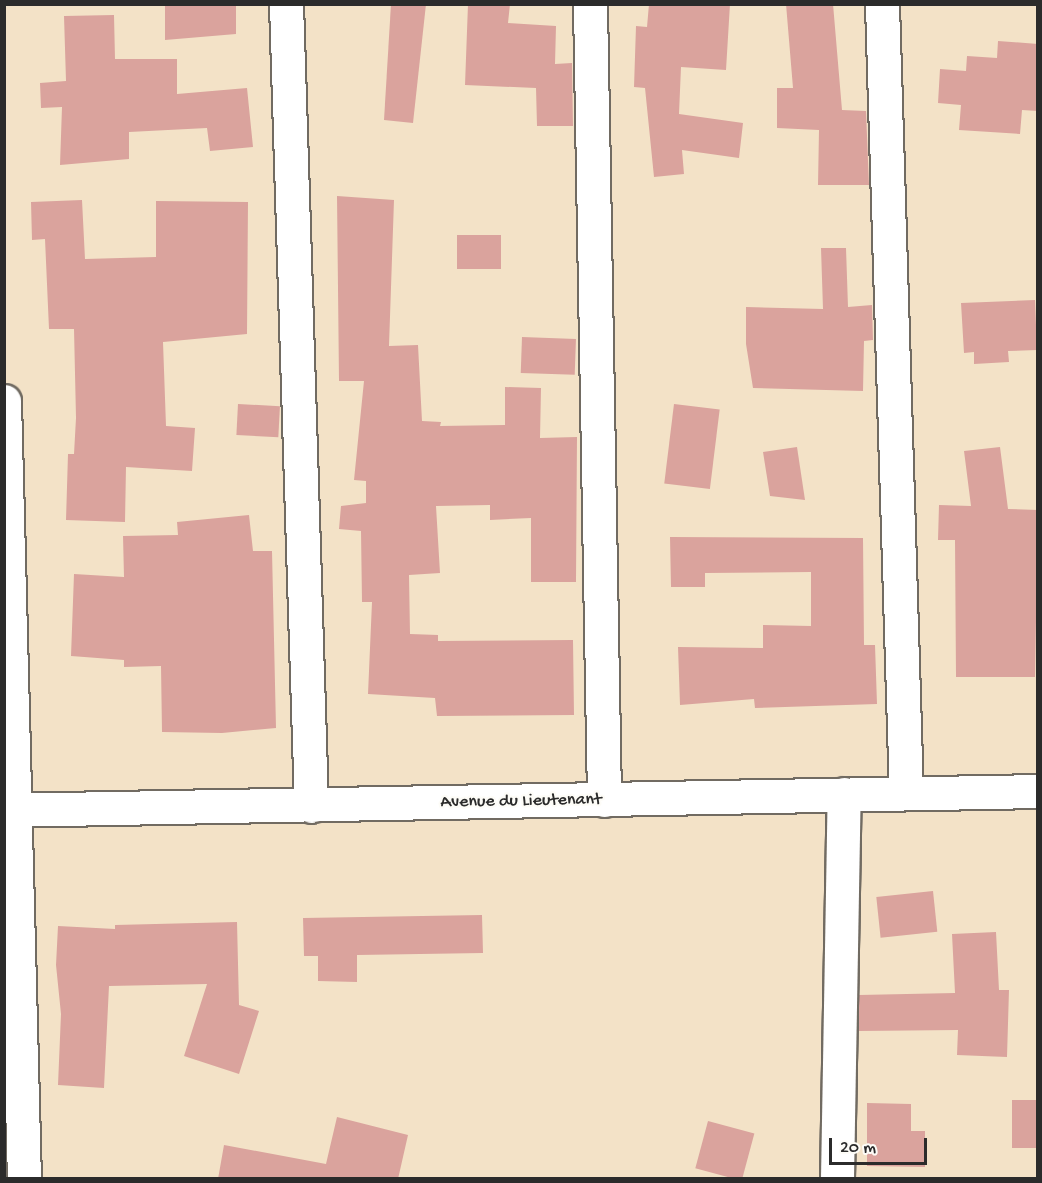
<!DOCTYPE html>
<html>
<head>
<meta charset="utf-8">
<style>
  body { margin:0 }
  #map { position:relative; width:1042px; height:1183px; overflow:hidden; background:#f3e2c7; font-family:"Gochi Hand",sans-serif }
  div>[style] { position:absolute }
  .building>* { inset:0; background:#daa39d; transform-origin:0 0 }
  .roads { filter:drop-shadow(2px 0 #716b62) drop-shadow(-2px 0 #716b62) drop-shadow(0 2px #716b62) drop-shadow(0 -2px #716b62) }
  .minor>* { height:33px; margin:-16.5px; padding:0 16.5px; transform-origin:16.5px; border-radius:16.5px; background:#fff }
  .tertiary>* { height:33px; margin:-16.5px; padding:0 16.5px; transform-origin:16.5px; border-radius:16.5px; background:#fff }
  .primary>* { height:33px; margin:-16.5px; padding:0 16.5px; transform-origin:16.5px; border-radius:16.5px; background:#fff }
  span { translate:-50% -50%; white-space:nowrap; text-align:center; line-height:1.15; -webkit-text-stroke:4.5px #fdfcf7; paint-order:stroke }
  .street-label { font-size:18px; color:#2b2b2b }
  .frame { position:absolute; inset:0; border:6px solid #2b2b2b; pointer-events:none }
  .scale { position:absolute; left:829px; top:1138px; width:98px; height:27px; box-sizing:border-box; border:3px solid #2b2b2b; border-top:0; padding-left:8px; font-size:18px; line-height:21px; white-space:nowrap; color:#2b2b2b; -webkit-text-stroke:4px #fdfcf7; paint-order:stroke }
</style>
</head>
<body>
<div id="map">
  <div class="building">
    <i style="clip-path:polygon(165px 4px,236px 4px,236px 34px,165px 40px)"></i>
    <i style="clip-path:polygon(391px 4px,426px 4px,413px 123px,384px 120px)"></i>
    <i style="clip-path:polygon(468px 4px,510px 4px,508px 23px,556px 26px,555px 64px,572px 63px,573px 126px,537px 126px,536px 88px,465px 85px)"></i>
    <i style="clip-path:polygon(649px 4px,730px 4px,726px 70px,681px 67px,679px 114px,743px 123px,739px 158px,682px 150px,684px 174px,654px 177px,645px 88px,634px 87px,636px 26px,647px 27px)"></i>
    <i style="clip-path:polygon(786px 4px,833px 4px,842px 110px,866px 111px,869px 185px,818px 185px,819px 130px,777px 128px,777px 88px,793px 88px)"></i>
    <i style="clip-path:polygon(114px 15px,115px 59px,177px 59px,177px 94px,247px 88px,253px 147px,210px 151px,207px 128px,129px 132px,129px 159px,60px 165px,62px 107px,41px 108px,40px 83px,66px 81px,64px 16px)"></i>
    <i style="clip-path:polygon(998px 41px,1038px 44px,1038px 111px,1022px 110px,1020px 134px,959px 130px,961px 105px,938px 103px,940px 69px,966px 71px,967px 56px,997px 58px)"></i>
    <i style="clip-path:polygon(337px 196px,394px 200px,389px 346px,418px 345px,422px 421px,441px 422px,440px 426px,505px 425px,505px 387px,541px 388px,540px 438px,577px 437px,576px 582px,531px 582px,531px 518px,490px 520px,490px 505px,436px 506px,440px 573px,409px 575px,410px 634px,438px 635px,438px 641px,573px 640px,574px 715px,437px 716px,435px 698px,368px 694px,372px 602px,362px 602px,361px 531px,339px 529px,341px 506px,366px 503px,366px 481px,354px 480px,364px 381px,339px 381px)"></i>
    <i style="clip-path:polygon(82px 200px,85px 259px,156px 257px,156px 201px,248px 202px,247px 334px,163px 342px,166px 426px,195px 428px,192px 471px,126px 467px,125px 522px,66px 520px,68px 454px,74px 454px,76px 418px,74px 329px,49px 329px,45px 239px,32px 240px,31px 202px)"></i>
    <i style="left:457px;top:235px;width:44px;height:34px"></i>
    <i style="clip-path:polygon(821px 248px,846px 248px,848px 307px,872px 305px,873px 340px,864px 341px,863px 391px,753px 388px,746px 344px,746px 307px,823px 309px)"></i>
    <i style="clip-path:polygon(1035px 300px,1037px 350px,1008px 351px,1009px 362px,974px 364px,974px 352px,964px 353px,961px 303px)"></i>
    <i style="left:522px;top:337px;width:54px;height:36px;rotate:2deg"></i>
    <i style="left:238px;top:404px;width:42px;height:31px;rotate:3deg"></i>
    <i style="left:674px;top:404px;width:46px;height:80px;rotate:7deg"></i>
    <i style="clip-path:polygon(797px 447px,805px 500px,770px 496px,763px 452px)"></i>
    <i style="clip-path:polygon(1000px 447px,1008px 509px,1038px 510px,1035px 677px,956px 677px,955px 540px,938px 540px,939px 505px,971px 506px,964px 451px)"></i>
    <i style="clip-path:polygon(249px 515px,253px 551px,272px 551px,276px 728px,222px 733px,162px 732px,161px 666px,124px 667px,124px 660px,71px 656px,74px 574px,124px 577px,123px 536px,178px 535px,177px 522px)"></i>
    <i style="clip-path:polygon(670px 537px,863px 538px,864px 645px,875px 645px,877px 704px,755px 708px,754px 699px,680px 705px,678px 647px,763px 648px,763px 625px,811px 626px,811px 572px,705px 573px,705px 587px,671px 587px)"></i>
    <i style="left:933px;top:891px;width:41px;height:57px;rotate:84deg"></i>
    <i style="clip-path:polygon(482px 915px,483px 953px,357px 955px,357px 982px,318px 981px,318px 956px,304px 956px,303px 918px)"></i>
    <i style="clip-path:polygon(237px 922px,239px 1005px,259px 1011px,239px 1074px,184px 1056px,207px 984px,109px 986px,104px 1088px,58px 1085px,61px 1014px,56px 965px,58px 926px,115px 929px,115px 925px)"></i>
    <i style="clip-path:polygon(996px 932px,999px 990px,1009px 990px,1007px 1057px,957px 1055px,958px 1030px,859px 1031px,859px 995px,955px 993px,952px 934px)"></i>
    <i style="left:1012px;top:1100px;width:26px;height:48px"></i>
    <i style="clip-path:polygon(867px 1103px,911px 1104px,911px 1131px,925px 1131px,925px 1167px,867px 1166px)"></i>
    <i style="clip-path:polygon(337px 1117px,408px 1135px,398px 1179px,218px 1179px,224px 1145px,326px 1164px)"></i>
    <i style="left:708px;top:1121px;width:48px;height:49px;rotate:15deg"></i>
  </div>
  <div class="roads">
    <div class="minor">
      <i style="left:590px;top:4px;width:796px;rotate:88.99deg"></i>
      <i style="left:882px;top:4px;width:788px;rotate:88.26deg"></i>
      <i style="left:4px;top:401px;width:777px;rotate:88.53deg"></i>
    </div>
    <div class="tertiary">
      <i style="left:286px;top:4px;width:802px;rotate:88.21deg"></i>
      <i style="left:837px;top:1178px;width:384px;rotate:-89deg"></i>
    </div>
    <div class="primary">
      <i style="left:4px;top:810px;width:1034px;rotate:-1.05deg"></i>
    </div>
  </div>
  <div class="street-label">
    <span style="left:521px;top:802px;rotate:-1deg">Avenue du Lieutenant</span>
  </div>
  <div class="frame"></div>
  <div class="scale">20 m</div>
</div>
</body>
</html>
